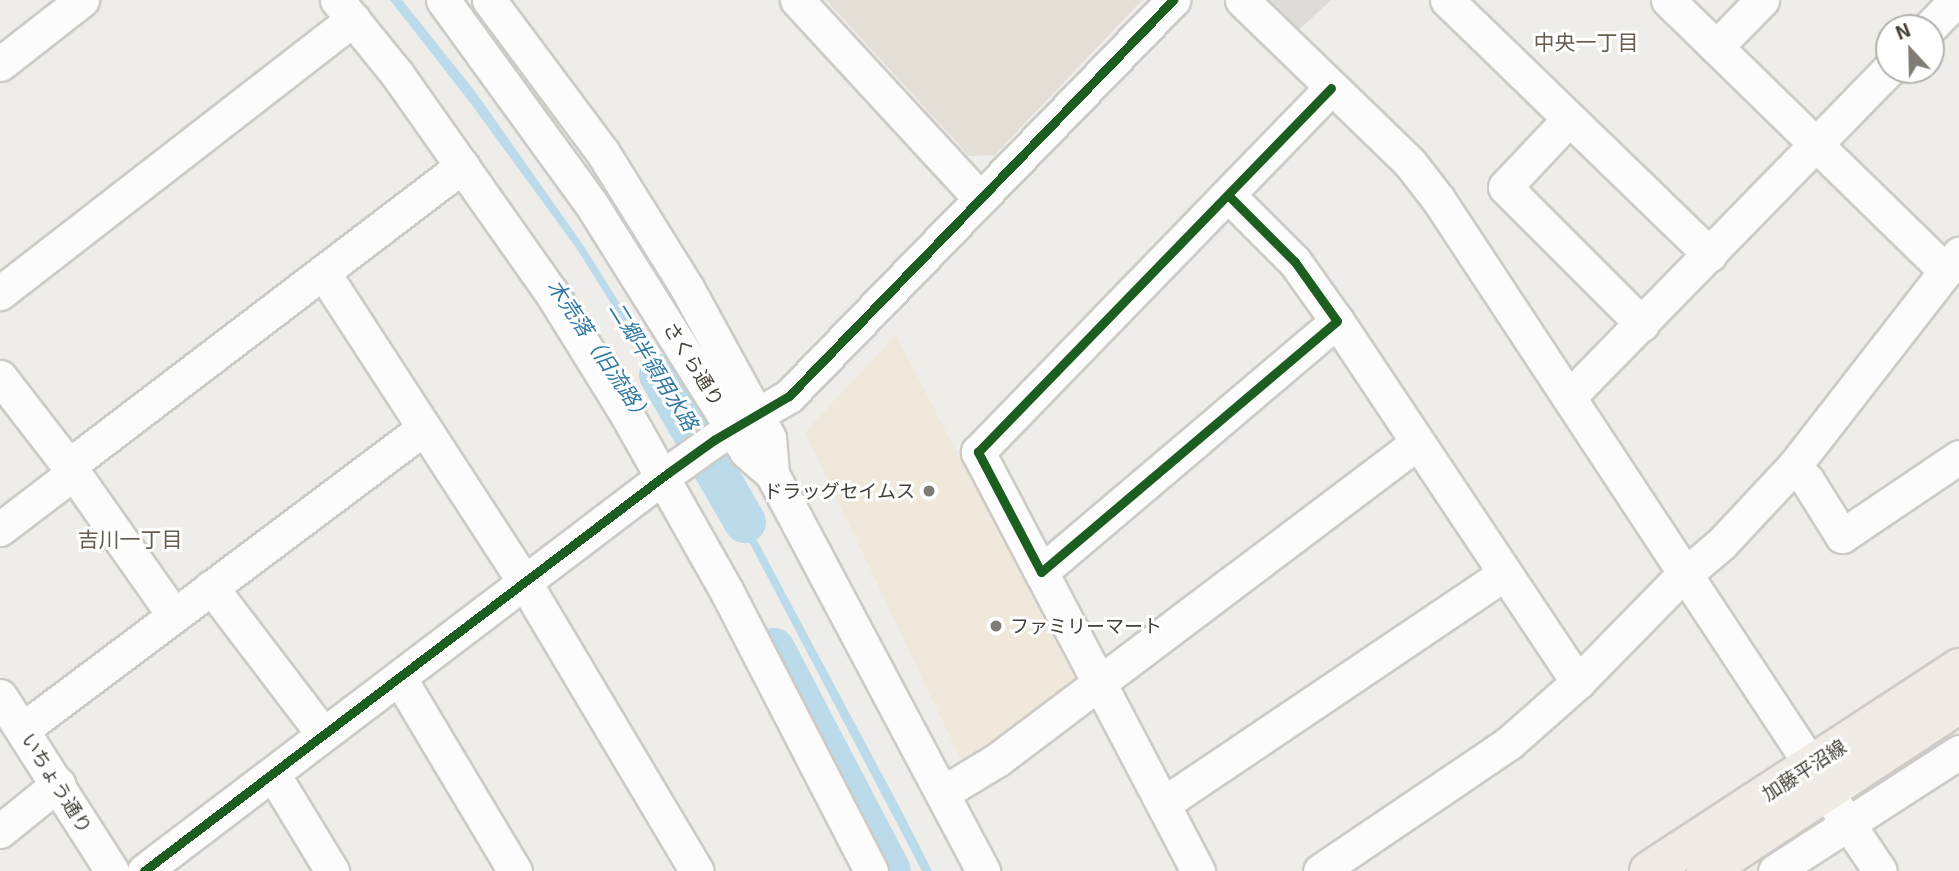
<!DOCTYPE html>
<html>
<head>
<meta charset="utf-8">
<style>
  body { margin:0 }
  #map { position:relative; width:1959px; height:871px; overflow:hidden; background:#efede9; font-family:"Exo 2","Noto Sans JP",sans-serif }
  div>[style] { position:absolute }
  .residential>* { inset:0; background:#e3ded6 }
  .commercial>* { inset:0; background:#f1e8dc }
  .parking>* { inset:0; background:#dedcd9 }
  .water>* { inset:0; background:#bbdbeb }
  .river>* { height:42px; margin:-21px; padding:0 21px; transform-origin:21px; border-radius:21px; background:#bbdbeb }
  .roads { filter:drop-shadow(2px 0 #cdcbc7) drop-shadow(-2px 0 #cdcbc7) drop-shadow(0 2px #cdcbc7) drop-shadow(0 -2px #cdcbc7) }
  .minor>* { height:33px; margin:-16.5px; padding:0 16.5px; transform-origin:16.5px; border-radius:16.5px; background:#fdfcfc }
  .major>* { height:38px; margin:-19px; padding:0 19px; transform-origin:19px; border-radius:19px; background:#f0ebe4 }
  .cycleway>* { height:9px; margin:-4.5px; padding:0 4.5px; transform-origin:4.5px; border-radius:4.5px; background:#1b5e20 }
  .dots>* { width:19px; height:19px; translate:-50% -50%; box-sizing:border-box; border:4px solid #fff; border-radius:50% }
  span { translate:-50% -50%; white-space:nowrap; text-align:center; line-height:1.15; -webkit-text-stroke:6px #fff; paint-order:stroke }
  .street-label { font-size:19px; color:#443e36 }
  .poi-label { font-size:19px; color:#443e36 }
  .right { translate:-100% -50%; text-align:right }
  .left { translate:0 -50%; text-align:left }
  .neighbourhood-label { font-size:21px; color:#675b4d }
  .water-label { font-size:21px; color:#327aa3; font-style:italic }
  .north { position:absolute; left:1875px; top:14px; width:70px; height:70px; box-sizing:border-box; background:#fff; border:2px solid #b4b2af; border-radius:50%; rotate:338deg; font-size:19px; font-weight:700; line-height:28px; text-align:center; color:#443e36 }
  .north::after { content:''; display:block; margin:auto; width:24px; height:32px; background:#807b75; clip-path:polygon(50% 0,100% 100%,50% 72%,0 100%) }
</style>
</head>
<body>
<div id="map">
  <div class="residential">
    <i style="clip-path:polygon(826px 0,1142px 0,995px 155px,969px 156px)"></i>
  </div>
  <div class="commercial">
    <i style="clip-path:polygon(896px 335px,1077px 683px,964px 766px,805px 432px)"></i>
  </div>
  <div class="parking">
    <i style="clip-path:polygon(1263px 0,1331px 0,1299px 30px)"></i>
  </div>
  <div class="water">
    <i style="clip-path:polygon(390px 0,402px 0,477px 94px,583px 245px,693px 420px,687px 425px,577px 249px,469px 101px)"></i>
    <i style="clip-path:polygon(720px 471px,900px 808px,932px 871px,922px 871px,715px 477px)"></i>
  </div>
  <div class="river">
    <i style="left:660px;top:375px;width:170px;rotate:60deg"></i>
    <i style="left:774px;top:649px;width:250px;rotate:62.4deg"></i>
  </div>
  <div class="roads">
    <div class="minor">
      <i style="left:337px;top:0;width:95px;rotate:51deg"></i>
      <i style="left:397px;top:74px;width:267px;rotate:54.8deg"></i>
      <i style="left:551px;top:292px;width:137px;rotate:58.2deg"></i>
      <i style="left:623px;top:408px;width:209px;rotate:60.5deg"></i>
      <i style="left:726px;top:590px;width:316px;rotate:62.7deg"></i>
      <i style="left:443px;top:0;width:250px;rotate:54deg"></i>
      <i style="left:590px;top:202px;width:294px;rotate:57.9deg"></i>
      <i style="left:746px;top:451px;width:35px;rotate:41deg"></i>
      <i style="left:772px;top:474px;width:450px;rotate:62deg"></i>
      <i style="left:489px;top:0;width:191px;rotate:53.3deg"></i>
      <i style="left:603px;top:153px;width:159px;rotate:58.1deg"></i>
      <i style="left:687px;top:288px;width:171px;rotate:61.3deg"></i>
      <i style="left:769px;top:438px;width:36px;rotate:85deg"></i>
      <i style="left:797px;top:0;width:268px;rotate:47.3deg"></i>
      <i style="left:1242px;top:0;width:234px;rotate:44.1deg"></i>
      <i style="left:1410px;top:163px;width:46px;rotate:52.1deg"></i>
      <i style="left:1438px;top:199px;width:678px;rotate:56.61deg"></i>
      <i style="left:1447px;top:0;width:366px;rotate:44.1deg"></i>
      <i style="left:1668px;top:0;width:388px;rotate:44.3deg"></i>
      <i style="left:1929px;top:28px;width:39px;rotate:-46deg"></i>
      <i style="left:1716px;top:47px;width:66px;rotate:-45.6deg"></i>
      <i style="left:0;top:64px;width:104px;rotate:-38deg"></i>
      <i style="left:1569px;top:119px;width:93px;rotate:133.3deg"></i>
      <i style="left:1505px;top:187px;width:194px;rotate:45deg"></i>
      <i style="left:1229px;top:196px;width:93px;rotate:45deg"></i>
      <i style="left:1295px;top:262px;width:72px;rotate:54.6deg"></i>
      <i style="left:1337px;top:321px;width:388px;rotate:139.7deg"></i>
      <i style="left:1041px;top:572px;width:136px;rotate:-117.7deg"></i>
      <i style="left:978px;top:452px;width:507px;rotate:-45.88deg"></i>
      <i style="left:323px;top:272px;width:371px;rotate:57deg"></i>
      <i style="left:525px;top:583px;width:335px;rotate:59.2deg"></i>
      <i style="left:0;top:293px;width:447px;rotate:-37.8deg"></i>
      <i style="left:1337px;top:321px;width:434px;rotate:56.3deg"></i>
      <i style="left:0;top:377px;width:116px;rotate:52.3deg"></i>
      <i style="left:71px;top:469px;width:177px;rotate:54.9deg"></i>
      <i style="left:1569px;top:397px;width:458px;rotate:-45.7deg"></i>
      <i style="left:1794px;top:466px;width:19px;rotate:47deg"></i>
      <i style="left:1807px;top:480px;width:66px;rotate:58deg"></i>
      <i style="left:1842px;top:536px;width:141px;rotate:-34deg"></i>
      <i style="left:0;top:529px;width:81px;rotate:-37.4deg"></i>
      <i style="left:64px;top:480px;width:27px;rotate:-56deg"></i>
      <i style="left:79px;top:458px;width:482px;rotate:-37.3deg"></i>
      <i style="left:1041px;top:572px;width:338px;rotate:62.3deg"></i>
      <i style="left:211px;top:587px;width:185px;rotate:52.7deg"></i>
      <i style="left:400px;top:679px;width:224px;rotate:59.1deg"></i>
      <i style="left:0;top:696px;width:208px;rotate:57.4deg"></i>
      <i style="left:23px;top:729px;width:501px;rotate:-36.89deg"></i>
      <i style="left:273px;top:774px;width:114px;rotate:58.7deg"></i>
      <i style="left:944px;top:792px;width:62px;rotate:-31.1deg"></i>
      <i style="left:997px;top:760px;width:526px;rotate:-37.04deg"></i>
      <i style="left:1163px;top:804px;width:411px;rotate:-34deg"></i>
      <i style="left:1836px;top:806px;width:78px;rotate:55.9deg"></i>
      <i style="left:0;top:831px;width:75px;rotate:-39deg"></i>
      <i style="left:144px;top:871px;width:658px;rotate:-37.22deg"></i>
      <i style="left:668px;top:473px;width:57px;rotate:-35.7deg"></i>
      <i style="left:714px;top:440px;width:87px;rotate:-30.4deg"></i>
      <i style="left:789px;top:396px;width:552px;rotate:-45.88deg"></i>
      <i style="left:1320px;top:871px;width:228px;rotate:-34.1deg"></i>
      <i style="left:1509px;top:743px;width:92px;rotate:-41.5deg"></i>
      <i style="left:1578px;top:682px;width:137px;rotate:-45.6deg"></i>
      <i style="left:1674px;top:584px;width:63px;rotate:-40.5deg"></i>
      <i style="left:1722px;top:543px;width:105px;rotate:-46.9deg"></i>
      <i style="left:1794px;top:466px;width:269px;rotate:-52.1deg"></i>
      <i style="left:1775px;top:871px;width:219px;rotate:-32.9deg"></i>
    </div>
    <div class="major">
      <i style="left:1649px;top:871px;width:371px;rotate:-33.2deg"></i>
      <i style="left:1706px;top:871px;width:303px;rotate:-33.4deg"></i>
    </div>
  </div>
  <div class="cycleway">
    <i style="left:1229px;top:196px;width:93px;rotate:45deg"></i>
    <i style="left:1295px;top:262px;width:72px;rotate:54.6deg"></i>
    <i style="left:1337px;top:321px;width:388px;rotate:139.7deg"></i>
    <i style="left:1041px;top:572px;width:136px;rotate:-117.7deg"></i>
    <i style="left:978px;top:452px;width:507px;rotate:-45.88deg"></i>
    <i style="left:144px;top:871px;width:658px;rotate:-37.22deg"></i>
    <i style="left:668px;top:473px;width:57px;rotate:-35.7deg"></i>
    <i style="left:714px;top:440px;width:87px;rotate:-30.4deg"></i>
    <i style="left:789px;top:396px;width:552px;rotate:-45.88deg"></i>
  </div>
  <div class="dots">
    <i style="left:929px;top:491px;background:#807b75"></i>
    <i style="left:996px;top:626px;background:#807b75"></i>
  </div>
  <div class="street-label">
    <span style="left:694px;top:364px;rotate:58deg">さくら通り</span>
    <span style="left:1804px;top:770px;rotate:-33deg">加藤平沼線</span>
    <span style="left:57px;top:783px;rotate:58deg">いちょう通り</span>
  </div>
  <div class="poi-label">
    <span class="right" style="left:915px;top:491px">ドラッグセイムス</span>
    <span class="left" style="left:1010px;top:626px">ファミリーマート</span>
  </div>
  <div class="neighbourhood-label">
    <span style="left:1586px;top:42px">中央一丁目</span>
    <span style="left:130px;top:539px">吉川一丁目</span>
  </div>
  <div class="water-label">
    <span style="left:600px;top:351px;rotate:56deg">木売落（旧流路）</span>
    <span style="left:654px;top:366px;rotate:58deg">二郷半領用水路</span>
  </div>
  <div class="north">N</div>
</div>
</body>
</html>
